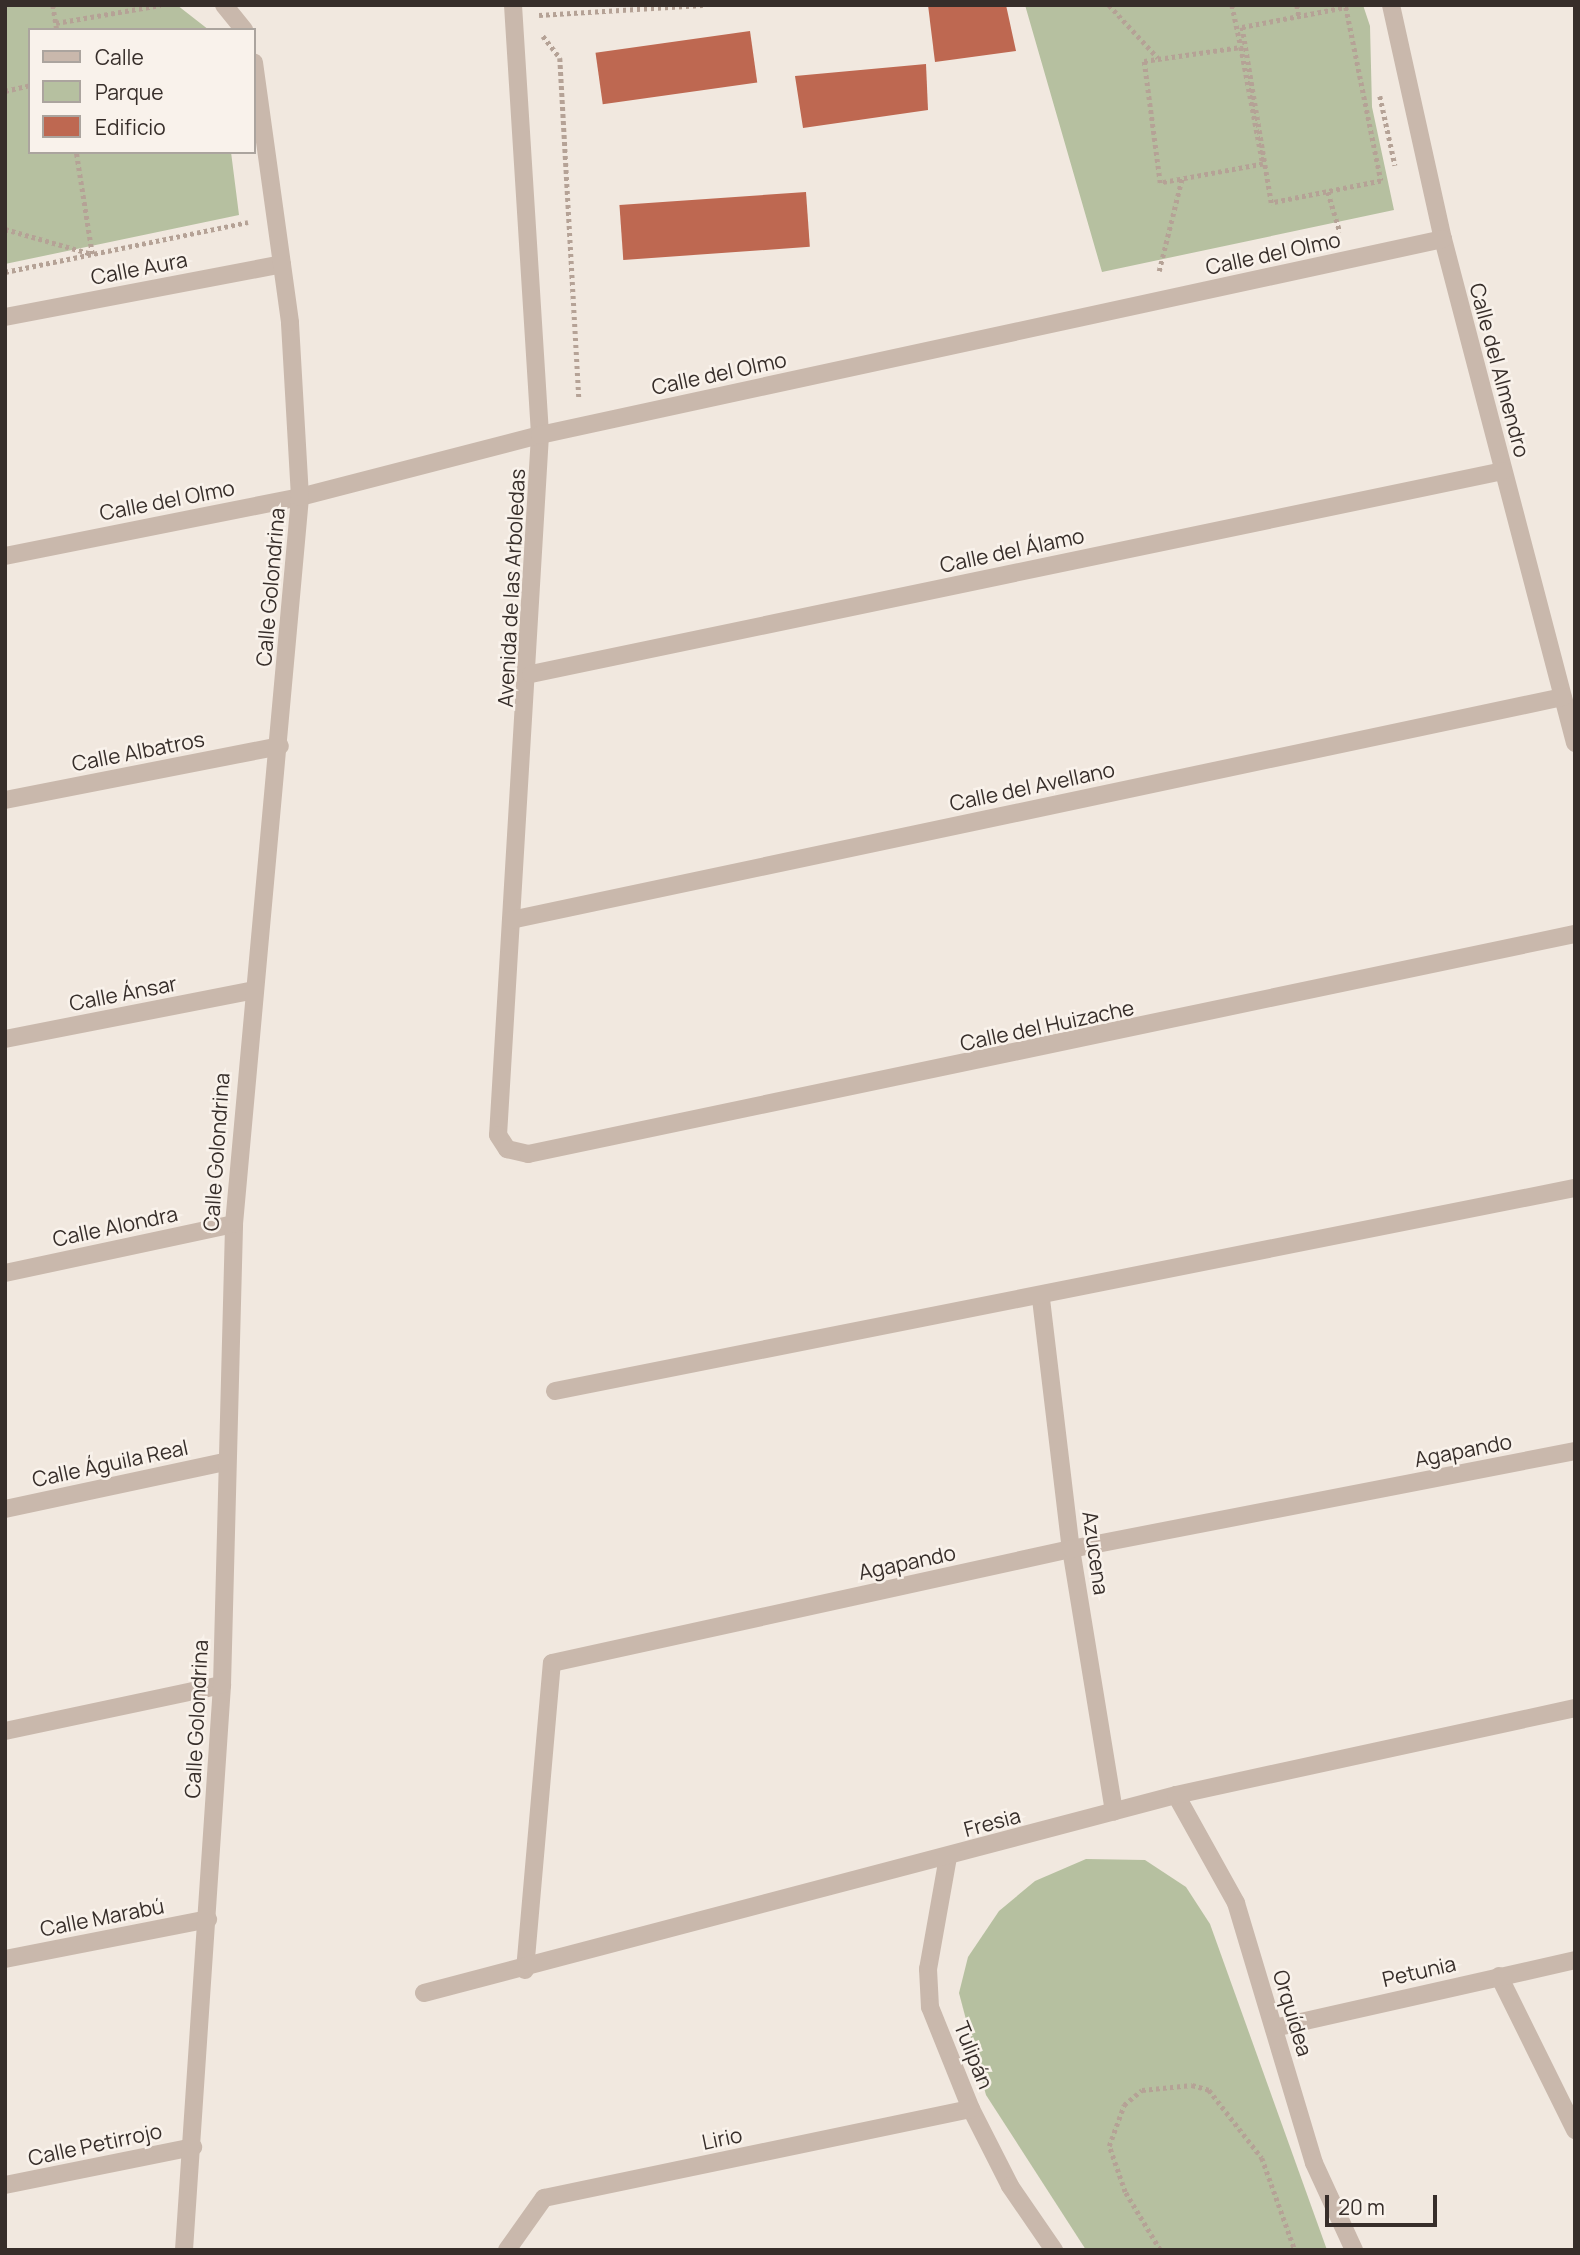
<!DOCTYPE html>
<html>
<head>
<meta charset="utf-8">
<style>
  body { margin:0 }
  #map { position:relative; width:1580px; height:2255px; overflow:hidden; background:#f1e8df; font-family:Manrope,sans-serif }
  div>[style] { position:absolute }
  .green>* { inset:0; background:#b6c0a0 }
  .building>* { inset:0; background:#be6851; transform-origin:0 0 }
  .path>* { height:4.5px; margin-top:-2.25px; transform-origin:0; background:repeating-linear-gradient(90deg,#b5a296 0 3.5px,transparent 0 7px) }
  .minor>* { height:18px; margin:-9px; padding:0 9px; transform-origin:9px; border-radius:9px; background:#c9b8ac }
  span { translate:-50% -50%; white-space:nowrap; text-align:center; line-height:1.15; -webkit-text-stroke:5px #f9f2eb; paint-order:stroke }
  .street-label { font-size:21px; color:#372e2a }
  .frame { position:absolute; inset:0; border:7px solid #372e2a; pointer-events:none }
  .legend { position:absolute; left:28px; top:28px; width:228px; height:126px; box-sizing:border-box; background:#f9f2eb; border:2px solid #aba49e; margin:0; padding:9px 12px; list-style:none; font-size:21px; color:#372e2a }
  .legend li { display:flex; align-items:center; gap:14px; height:35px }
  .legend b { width:35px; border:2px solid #aba49e }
  .scale { position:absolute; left:1325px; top:2195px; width:112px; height:32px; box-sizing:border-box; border:4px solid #372e2a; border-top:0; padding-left:9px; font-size:21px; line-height:24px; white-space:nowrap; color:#372e2a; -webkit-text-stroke:5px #f9f2eb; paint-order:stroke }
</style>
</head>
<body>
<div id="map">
  <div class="green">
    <i style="clip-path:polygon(5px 5px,177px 5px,209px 30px,30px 30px,30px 152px,231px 152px,239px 215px,5px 264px)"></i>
    <i style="clip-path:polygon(1025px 5px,1363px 5px,1370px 26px,1372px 107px,1394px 210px,1102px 272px)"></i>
    <i style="clip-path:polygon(1086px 1859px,1145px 1860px,1186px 1887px,1210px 1924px,1327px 2250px,1086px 2250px,986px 2095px,959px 1993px,968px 1957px,999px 1911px,1035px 1881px)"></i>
  </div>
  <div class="building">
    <i style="clip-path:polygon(928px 5px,1006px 5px,1016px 51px,935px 62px)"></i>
    <i style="left:750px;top:31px;width:52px;height:156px;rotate:82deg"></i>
    <i style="clip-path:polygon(926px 64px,928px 110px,803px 128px,795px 76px)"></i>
    <i style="left:806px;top:192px;width:55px;height:187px;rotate:86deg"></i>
  </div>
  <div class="path">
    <i style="left:53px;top:5px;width:25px;rotate:81deg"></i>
    <i style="left:1109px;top:5px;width:72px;rotate:47.2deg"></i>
    <i style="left:1232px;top:5px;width:43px;rotate:77.9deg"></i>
    <i style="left:1297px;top:5px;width:11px;rotate:80deg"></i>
    <i style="left:1346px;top:7px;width:177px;rotate:78.6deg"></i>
    <i style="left:1381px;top:181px;width:112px;rotate:168.7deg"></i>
    <i style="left:1271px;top:203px;width:178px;rotate:-99.4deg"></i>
    <i style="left:1242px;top:27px;width:106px;rotate:-10.9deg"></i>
    <i style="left:539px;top:15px;width:164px;rotate:-3.5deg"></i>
    <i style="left:56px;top:23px;width:106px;rotate:-9.8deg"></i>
    <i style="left:543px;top:36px;width:28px;rotate:52deg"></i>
    <i style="left:560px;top:58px;width:342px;rotate:86.8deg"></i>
    <i style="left:1241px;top:47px;width:119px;rotate:79.4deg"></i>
    <i style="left:1263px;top:164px;width:105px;rotate:169.5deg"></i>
    <i style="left:1160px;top:183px;width:123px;rotate:-97.5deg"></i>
    <i style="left:1144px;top:61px;width:98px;rotate:-8.2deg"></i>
    <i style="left:5px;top:91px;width:26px;rotate:-13deg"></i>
    <i style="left:1380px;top:96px;width:71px;rotate:77.7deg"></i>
    <i style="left:1328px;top:192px;width:42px;rotate:73.3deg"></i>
    <i style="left:5px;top:229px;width:91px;rotate:16deg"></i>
    <i style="left:92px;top:254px;width:103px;rotate:-98.9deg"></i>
    <i style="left:1159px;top:271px;width:96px;rotate:-76.1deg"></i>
    <i style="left:5px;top:272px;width:248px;rotate:-11.6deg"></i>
    <i style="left:1160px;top:2250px;width:68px;rotate:-121.1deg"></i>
    <i style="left:1125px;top:2192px;width:49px;rotate:-109.2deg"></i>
    <i style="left:1109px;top:2146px;width:44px;rotate:-69.9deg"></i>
    <i style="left:1124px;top:2105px;width:23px;rotate:-40deg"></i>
    <i style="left:1142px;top:2090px;width:50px;rotate:-5.7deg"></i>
    <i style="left:1192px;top:2085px;width:18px;rotate:16deg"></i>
    <i style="left:1209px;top:2090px;width:86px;rotate:52.1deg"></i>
    <i style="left:1262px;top:2158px;width:98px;rotate:70.3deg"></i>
  </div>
  <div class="minor">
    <i style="left:224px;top:5px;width:32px;rotate:51deg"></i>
    <i style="left:513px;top:5px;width:431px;rotate:86.4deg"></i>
    <i style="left:540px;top:435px;width:701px;rotate:93.43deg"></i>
    <i style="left:498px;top:1135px;width:17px;rotate:57deg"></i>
    <i style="left:507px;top:1149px;width:22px;rotate:13deg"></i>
    <i style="left:528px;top:1154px;width:1070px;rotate:-11.87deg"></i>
    <i style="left:1391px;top:5px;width:240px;rotate:77.5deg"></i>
    <i style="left:1443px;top:239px;width:521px;rotate:75.32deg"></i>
    <i style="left:5px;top:317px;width:282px;rotate:-10.8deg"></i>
    <i style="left:5px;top:556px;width:301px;rotate:-11.3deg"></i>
    <i style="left:300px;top:497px;width:248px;rotate:-14.5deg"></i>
    <i style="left:540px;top:435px;width:924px;rotate:-12.25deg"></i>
    <i style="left:531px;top:674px;width:993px;rotate:-11.8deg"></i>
    <i style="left:5px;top:800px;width:280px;rotate:-11.1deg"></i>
    <i style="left:511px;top:920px;width:1075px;rotate:-11.97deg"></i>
    <i style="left:5px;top:1039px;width:250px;rotate:-11.1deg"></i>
    <i style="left:5px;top:1273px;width:234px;rotate:-12.1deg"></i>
    <i style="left:1041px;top:1299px;width:252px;rotate:83.2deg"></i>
    <i style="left:1071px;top:1549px;width:266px;rotate:80.7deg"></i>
    <i style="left:555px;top:1391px;width:1040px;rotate:-11.26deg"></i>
    <i style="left:5px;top:1509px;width:225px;rotate:-12.1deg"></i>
    <i style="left:5px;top:1731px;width:222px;rotate:-12deg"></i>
    <i style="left:1176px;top:1795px;width:124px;rotate:60.9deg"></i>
    <i style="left:1236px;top:1903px;width:271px;rotate:73.3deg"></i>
    <i style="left:1314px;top:2163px;width:96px;rotate:65.3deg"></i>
    <i style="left:948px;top:1857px;width:114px;rotate:100.1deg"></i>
    <i style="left:928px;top:1969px;width:38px;rotate:87deg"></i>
    <i style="left:930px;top:2007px;width:110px;rotate:68.1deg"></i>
    <i style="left:971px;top:2109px;width:86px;rotate:63.1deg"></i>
    <i style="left:1010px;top:2186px;width:78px;rotate:55.5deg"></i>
    <i style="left:5px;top:1959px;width:207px;rotate:-11.1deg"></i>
    <i style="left:525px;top:1970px;width:308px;rotate:-85deg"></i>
    <i style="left:552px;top:1663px;width:531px;rotate:-12.39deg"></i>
    <i style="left:1071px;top:1549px;width:513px;rotate:-11deg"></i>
    <i style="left:1499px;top:1976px;width:172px;rotate:63.7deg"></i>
    <i style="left:424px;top:1993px;width:778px;rotate:-14.75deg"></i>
    <i style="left:1176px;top:1795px;width:408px;rotate:-12.3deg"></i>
    <i style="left:1274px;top:2028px;width:309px;rotate:-12.7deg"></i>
    <i style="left:5px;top:2185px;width:192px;rotate:-11.4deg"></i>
    <i style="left:184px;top:2250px;width:566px;rotate:-86.15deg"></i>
    <i style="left:222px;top:1685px;width:461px;rotate:-88.5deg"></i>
    <i style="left:234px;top:1224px;width:730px;rotate:-84.81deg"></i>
    <i style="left:300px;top:497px;width:175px;rotate:-93.3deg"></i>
    <i style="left:290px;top:322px;width:262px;rotate:-97.9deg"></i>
    <i style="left:507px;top:2250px;width:64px;rotate:-54.6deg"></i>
    <i style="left:544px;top:2198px;width:436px;rotate:-11.8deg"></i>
  </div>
  <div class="street-label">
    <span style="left:1273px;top:253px;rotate:-12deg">Calle del Olmo</span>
    <span style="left:139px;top:268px;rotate:-11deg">Calle Aura</span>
    <span style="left:1500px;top:370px;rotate:75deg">Calle del Almendro</span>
    <span style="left:719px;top:373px;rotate:-12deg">Calle del Olmo</span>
    <span style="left:167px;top:500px;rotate:-11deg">Calle del Olmo</span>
    <span style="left:1012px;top:550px;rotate:-12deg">Calle del Álamo</span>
    <span style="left:270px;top:587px;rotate:-85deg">Calle Golondrina</span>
    <span style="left:511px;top:588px;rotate:-87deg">Avenida de las Arboledas</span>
    <span style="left:138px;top:751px;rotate:-11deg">Calle Albatros</span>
    <span style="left:1032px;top:786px;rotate:-12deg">Calle del Avellano</span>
    <span style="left:123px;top:993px;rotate:-11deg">Calle Ánsar</span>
    <span style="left:1047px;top:1025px;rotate:-12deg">Calle del Huizache</span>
    <span style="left:216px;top:1152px;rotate:-86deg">Calle Golondrina</span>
    <span style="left:115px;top:1226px;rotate:-12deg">Calle Alondra</span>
    <span style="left:1463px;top:1450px;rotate:-11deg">Agapando</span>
    <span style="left:110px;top:1463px;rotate:-12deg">Calle Águila Real</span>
    <span style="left:1096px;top:1553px;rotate:82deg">Azucena</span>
    <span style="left:907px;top:1562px;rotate:-12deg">Agapando</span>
    <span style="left:196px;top:1719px;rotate:-87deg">Calle Golondrina</span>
    <span style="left:992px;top:1822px;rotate:-15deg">Fresia</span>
    <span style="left:102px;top:1917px;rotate:-11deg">Calle Marabú</span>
    <span style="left:1419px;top:1971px;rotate:-13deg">Petunia</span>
    <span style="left:1293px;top:2013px;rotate:73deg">Orquídea</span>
    <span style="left:974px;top:2055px;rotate:68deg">Tulipán</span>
    <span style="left:722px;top:2138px;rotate:-12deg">Lirio</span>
    <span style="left:95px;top:2144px;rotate:-12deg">Calle Petirrojo</span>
  </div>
  <div class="frame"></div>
  <ul class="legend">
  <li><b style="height:9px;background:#c9b8ac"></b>Calle</li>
  <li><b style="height:19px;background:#b6c0a0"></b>Parque</li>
  <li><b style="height:19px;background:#be6851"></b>Edificio</li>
  </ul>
  <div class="scale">20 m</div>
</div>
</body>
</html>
